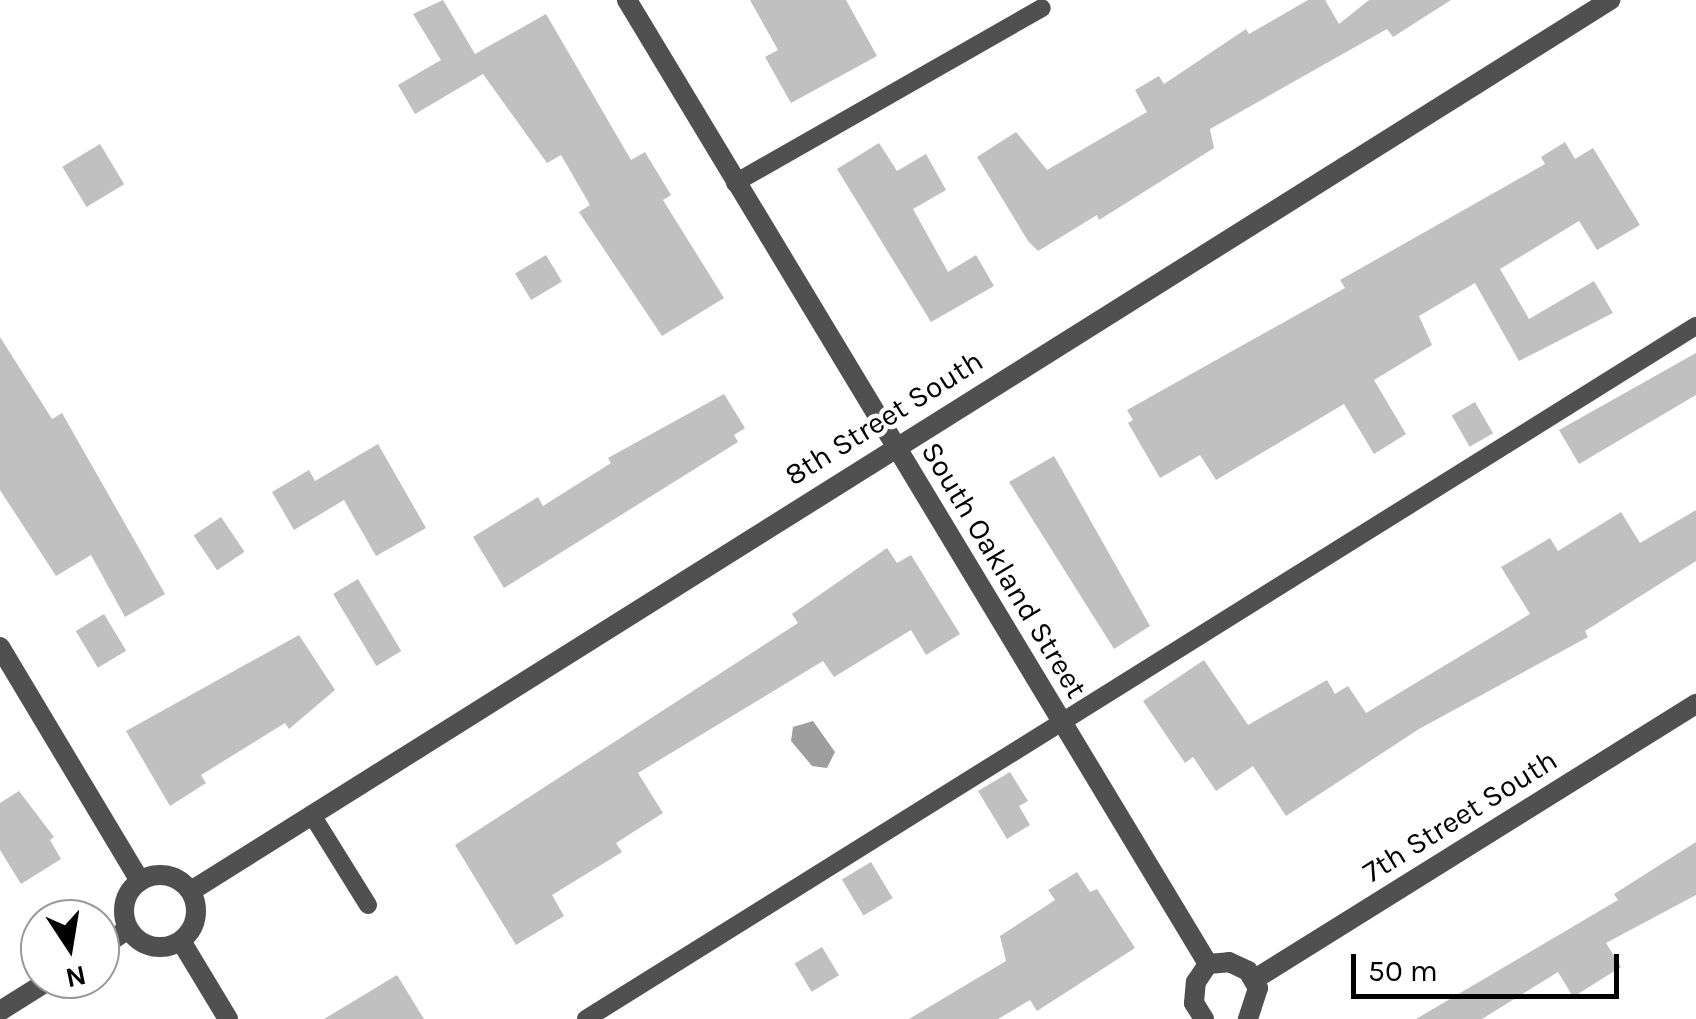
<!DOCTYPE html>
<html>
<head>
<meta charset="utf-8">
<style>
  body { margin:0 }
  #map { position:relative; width:1696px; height:1019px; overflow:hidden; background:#fff; font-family:Karla,sans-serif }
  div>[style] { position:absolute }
  .water>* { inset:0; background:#9e9e9e }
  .building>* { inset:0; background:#c0c0c0; transform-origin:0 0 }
  .lane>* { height:18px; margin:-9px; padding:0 9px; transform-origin:9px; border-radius:9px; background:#505050 }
  .street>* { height:20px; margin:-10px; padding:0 10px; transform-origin:10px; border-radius:10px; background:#505050 }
  .street>.ring { margin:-10px; padding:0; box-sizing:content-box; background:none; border:20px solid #505050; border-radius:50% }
  span { translate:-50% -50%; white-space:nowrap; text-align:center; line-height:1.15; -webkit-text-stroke:9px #fff; paint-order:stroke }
  .street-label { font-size:30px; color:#000 }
  .north { position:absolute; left:20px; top:899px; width:100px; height:100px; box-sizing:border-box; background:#fff; border:2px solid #999; border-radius:50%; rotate:168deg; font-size:28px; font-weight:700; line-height:40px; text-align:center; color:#000 }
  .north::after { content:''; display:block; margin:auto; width:35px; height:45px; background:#000; clip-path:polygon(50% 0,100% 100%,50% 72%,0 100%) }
  .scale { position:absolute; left:1351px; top:954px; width:268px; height:45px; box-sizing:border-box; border:5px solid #000; border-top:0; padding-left:12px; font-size:30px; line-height:35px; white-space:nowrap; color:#000; -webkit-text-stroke:8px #fff; paint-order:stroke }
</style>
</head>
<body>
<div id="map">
  <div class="water">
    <i style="clip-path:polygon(813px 721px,835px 752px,827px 768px,812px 766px,791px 741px,793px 727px)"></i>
  </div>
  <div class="building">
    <i style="clip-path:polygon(443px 0,475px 54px,546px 14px,631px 160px,645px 152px,671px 195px,663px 200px,724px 298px,662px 336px,579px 212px,590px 205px,561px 155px,547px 163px,483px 74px,415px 114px,398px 85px,441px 60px,413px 14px)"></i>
    <i style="clip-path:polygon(750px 0,846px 0,877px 56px,791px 103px,765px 57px,778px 50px)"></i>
    <i style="clip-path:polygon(1308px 0,1325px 0,1339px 24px,1369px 0,1451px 0,1393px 37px,1387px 29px,1210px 129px,1214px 148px,1099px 220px,1097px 215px,1038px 251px,1028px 241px,977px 157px,1016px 132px,1047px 170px,1147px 112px,1135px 90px,1159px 76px,1164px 84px,1246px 29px,1249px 34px)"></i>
    <i style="clip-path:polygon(1565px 142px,1575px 159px,1593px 148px,1640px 225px,1597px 250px,1579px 221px,1500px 269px,1529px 319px,1594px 281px,1613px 313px,1519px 361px,1475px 283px,1419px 316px,1432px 345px,1374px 380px,1406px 434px,1374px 454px,1344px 404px,1216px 480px,1200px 455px,1160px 478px,1128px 423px,1133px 420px,1127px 410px,1345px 288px,1340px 280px,1545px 164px,1541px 157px)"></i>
    <i style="clip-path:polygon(879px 143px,897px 171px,926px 154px,946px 190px,913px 209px,948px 272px,976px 255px,994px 286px,931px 322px,837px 169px)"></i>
    <i style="left:100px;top:144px;width:47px;height:44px;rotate:59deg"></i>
    <i style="left:546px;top:255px;width:31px;height:36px;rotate:59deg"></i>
    <i style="clip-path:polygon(0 337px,52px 419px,62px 413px,165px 594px,125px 617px,91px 555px,56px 576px,0 490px)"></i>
    <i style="clip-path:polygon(1696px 353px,1696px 395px,1579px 464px,1559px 430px)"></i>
    <i style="clip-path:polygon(724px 394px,745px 428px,734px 435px,738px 442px,504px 588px,473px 537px,538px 497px,543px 506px,611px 463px,608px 458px)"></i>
    <i style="left:1475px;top:402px;width:36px;height:27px;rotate:60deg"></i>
    <i style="clip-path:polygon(378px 444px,426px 528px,376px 556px,344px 500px,294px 530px,272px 492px,309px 470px,315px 481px)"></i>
    <i style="clip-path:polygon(1054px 456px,1150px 626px,1114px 649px,1009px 482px)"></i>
    <i style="clip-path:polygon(1696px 510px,1696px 561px,1585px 631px,1588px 637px,1419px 729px,1286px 816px,1253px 766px,1216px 791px,1193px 757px,1185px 763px,1143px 701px,1204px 660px,1248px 725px,1327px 680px,1335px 694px,1348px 686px,1366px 713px,1530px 614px,1501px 567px,1550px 538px,1558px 551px,1621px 512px,1640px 543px)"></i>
    <i style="left:221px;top:517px;width:42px;height:33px;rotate:56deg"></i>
    <i style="clip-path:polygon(887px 548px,897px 563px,911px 555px,960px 634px,926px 655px,911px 630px,834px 677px,823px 661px,638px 773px,663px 813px,616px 843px,622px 852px,552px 895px,564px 916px,516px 945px,455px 845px,798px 623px,792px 614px)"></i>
    <i style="left:358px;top:579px;width:84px;height:29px;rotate:59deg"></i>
    <i style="left:104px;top:614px;width:43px;height:33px;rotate:59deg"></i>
    <i style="clip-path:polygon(299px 635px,335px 690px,289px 729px,285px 723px,201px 775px,206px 783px,170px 806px,126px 731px)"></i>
    <i style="clip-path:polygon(1010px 772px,1028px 801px,1019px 806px,1030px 825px,1007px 839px,978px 791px)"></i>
    <i style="clip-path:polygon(19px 791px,54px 837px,50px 840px,61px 859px,21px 884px,0 850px,0 803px)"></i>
    <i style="clip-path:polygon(1696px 842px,1696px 895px,1606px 943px,1621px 967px,1573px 997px,1558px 972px,1482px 1019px,1416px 1019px,1618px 900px,1614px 894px)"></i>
    <i style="left:871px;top:862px;width:42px;height:34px;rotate:59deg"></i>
    <i style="clip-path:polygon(1077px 872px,1090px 892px,1097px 889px,1135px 948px,1037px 1011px,1030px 1000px,998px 1019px,909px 1019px,1006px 961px,1000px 936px,1055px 900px,1048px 890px)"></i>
    <i style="left:822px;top:947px;width:33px;height:32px;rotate:59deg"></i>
    <i style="clip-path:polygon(397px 975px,424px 1019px,324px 1019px)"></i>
  </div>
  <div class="lane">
    <i style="left:735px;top:183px;width:353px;rotate:-29.7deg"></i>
    <i style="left:312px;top:815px;width:106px;rotate:58.1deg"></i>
    <i style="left:586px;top:1019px;width:1309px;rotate:-31.98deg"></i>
  </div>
  <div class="street">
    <i style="left:627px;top:0;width:1126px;rotate:58.92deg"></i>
    <i style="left:0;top:647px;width:273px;rotate:59.1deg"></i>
    <i class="ring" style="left:124px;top:875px;width:52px;height:52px"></i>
    <i style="left:191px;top:891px;width:1676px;rotate:-32.12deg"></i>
    <i style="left:181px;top:941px;width:91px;rotate:58.9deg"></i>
    <i style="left:100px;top:948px;width:32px;rotate:-34deg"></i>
    <i style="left:1255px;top:979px;width:520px;rotate:-31.95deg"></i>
    <i style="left:0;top:1011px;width:60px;rotate:-32.1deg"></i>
    <i style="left:1204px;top:1019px;width:19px;rotate:-122deg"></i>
    <i style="left:1194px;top:1003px;width:21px;rotate:-85deg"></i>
    <i style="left:1196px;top:982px;width:22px;rotate:-56deg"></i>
    <i style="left:1208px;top:964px;width:21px;rotate:-5deg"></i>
    <i style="left:1229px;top:962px;width:21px;rotate:25deg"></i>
    <i style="left:1248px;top:971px;width:20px;rotate:60deg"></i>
    <i style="left:1258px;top:988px;width:33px;rotate:108deg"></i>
  </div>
  <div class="street-label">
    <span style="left:884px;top:418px;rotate:-32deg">8th Street South</span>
    <span style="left:1004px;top:570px;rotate:59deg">South Oakland Street</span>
    <span style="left:1460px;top:816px;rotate:-32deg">7th Street South</span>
  </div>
  <div class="north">N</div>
  <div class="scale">50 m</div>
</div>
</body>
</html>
